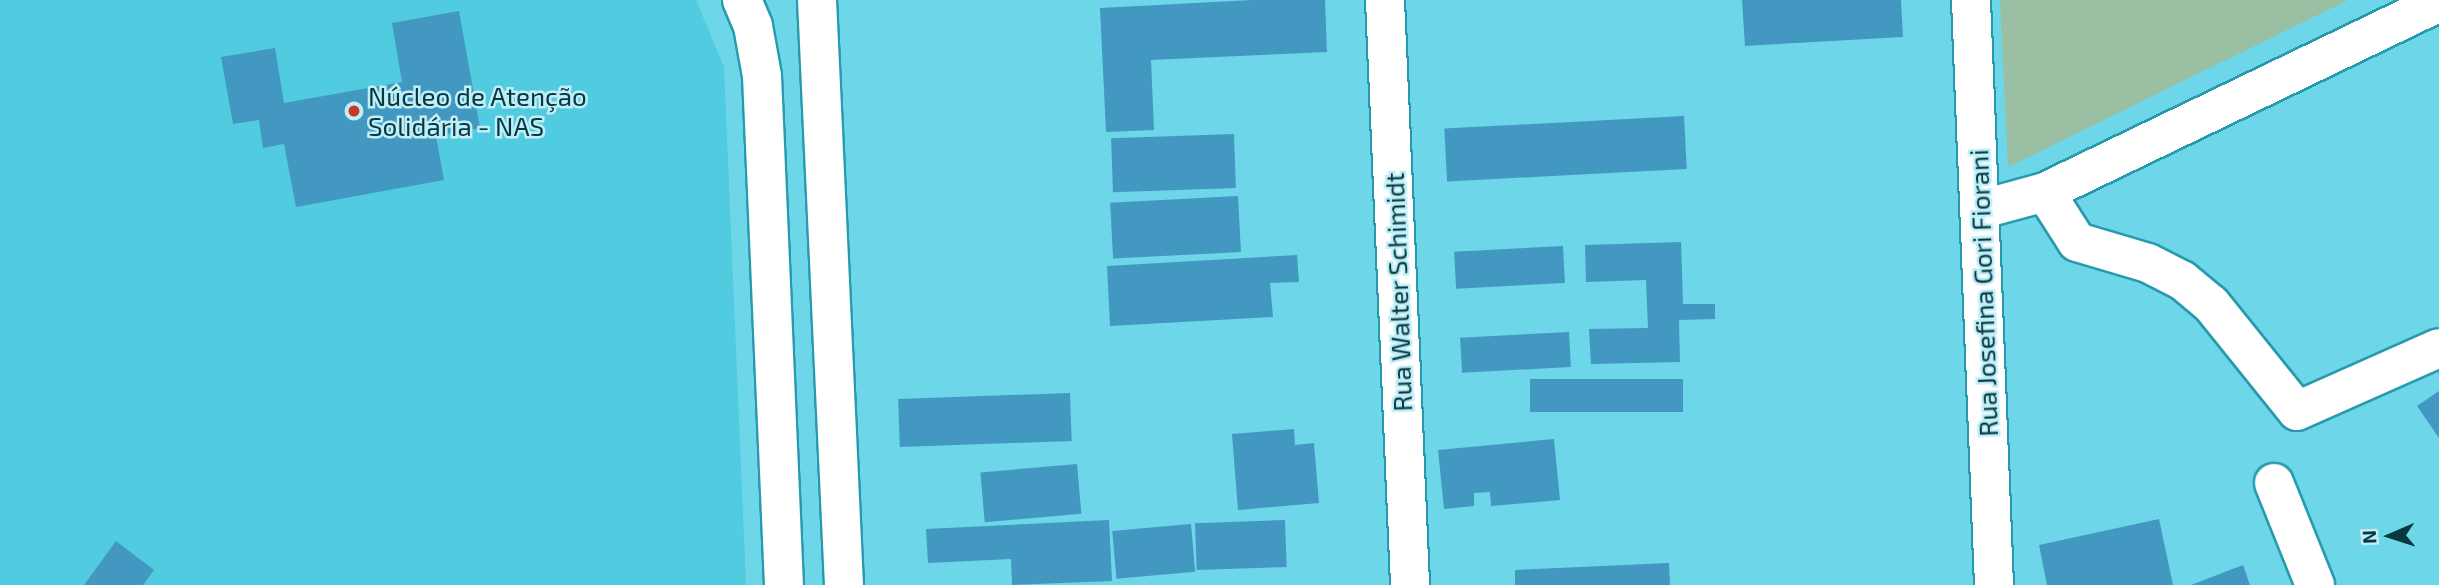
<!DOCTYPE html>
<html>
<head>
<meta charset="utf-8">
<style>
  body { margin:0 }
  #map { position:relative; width:2439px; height:585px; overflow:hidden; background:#6dd6e9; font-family:"Exo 2",sans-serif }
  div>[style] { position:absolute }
  .built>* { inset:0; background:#51cbe0 }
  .green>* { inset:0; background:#9abfa2 }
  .building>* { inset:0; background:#4298c0; transform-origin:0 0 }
  .roads { filter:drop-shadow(2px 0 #279bad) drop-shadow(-2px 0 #279bad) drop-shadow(0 2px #279bad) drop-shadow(0 -2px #279bad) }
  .minor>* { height:38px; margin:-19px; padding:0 19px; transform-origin:19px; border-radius:19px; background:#fff }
  .dots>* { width:19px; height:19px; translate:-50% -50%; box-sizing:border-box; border:4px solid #bfeef8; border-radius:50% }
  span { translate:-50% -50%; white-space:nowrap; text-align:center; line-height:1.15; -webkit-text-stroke:5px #bfeef8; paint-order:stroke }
  .poi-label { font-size:26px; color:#083840 }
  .left { translate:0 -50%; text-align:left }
  .street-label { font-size:26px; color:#083840 }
  .north { position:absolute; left:2355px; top:501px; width:70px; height:70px; -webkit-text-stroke:5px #bfeef8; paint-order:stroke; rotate:267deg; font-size:19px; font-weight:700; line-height:28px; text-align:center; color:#083840 }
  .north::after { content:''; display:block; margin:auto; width:24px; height:32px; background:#083840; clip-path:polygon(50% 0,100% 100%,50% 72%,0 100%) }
</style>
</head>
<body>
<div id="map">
  <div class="built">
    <i style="clip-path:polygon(0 0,696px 0,724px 67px,746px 585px,0 585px)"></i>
  </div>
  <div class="green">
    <i style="clip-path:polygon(2000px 0,2348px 0,2008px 167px)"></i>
  </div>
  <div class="building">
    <i style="clip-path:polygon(1253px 0,1325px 0,1327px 52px,1151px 60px,1154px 130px,1106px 132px,1100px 8px)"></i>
    <i style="clip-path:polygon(1742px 0,1901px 0,1903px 37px,1745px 46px)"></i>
    <i style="clip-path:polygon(459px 11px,480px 128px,436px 136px,444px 180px,296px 207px,284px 144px,263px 148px,259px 120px,233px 124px,221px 57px,275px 48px,284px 103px,402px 82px,392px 23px)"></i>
    <i style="left:1684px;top:116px;width:53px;height:240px;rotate:87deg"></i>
    <i style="left:1234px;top:134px;width:54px;height:123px;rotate:88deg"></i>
    <i style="left:1238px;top:196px;width:56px;height:128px;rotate:87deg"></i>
    <i style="clip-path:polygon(1681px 242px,1683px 304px,1715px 304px,1715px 319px,1679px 320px,1680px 362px,1591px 364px,1589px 329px,1648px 328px,1646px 280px,1586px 282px,1585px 245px)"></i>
    <i style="left:1563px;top:246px;width:37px;height:109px;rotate:87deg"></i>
    <i style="clip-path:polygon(1297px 255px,1299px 282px,1270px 283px,1273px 317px,1110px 326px,1107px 266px)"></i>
    <i style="left:1569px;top:332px;width:35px;height:109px;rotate:87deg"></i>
    <i style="left:1683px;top:379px;width:33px;height:153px;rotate:90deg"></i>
    <i style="clip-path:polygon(2439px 391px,2439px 438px,2417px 406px)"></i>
    <i style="left:1070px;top:393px;width:48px;height:172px;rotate:88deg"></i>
    <i style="clip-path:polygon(1294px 429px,1295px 445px,1314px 443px,1319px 503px,1238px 510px,1232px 434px)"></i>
    <i style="clip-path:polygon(1554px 439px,1560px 500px,1491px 506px,1490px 492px,1474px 493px,1474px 506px,1444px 509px,1438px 450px)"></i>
    <i style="left:1077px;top:464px;width:50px;height:97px;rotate:85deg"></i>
    <i style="clip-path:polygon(2159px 519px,2173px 585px,2047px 585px,2039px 545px)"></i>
    <i style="clip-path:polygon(1109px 520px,1112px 581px,1012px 585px,1011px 559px,928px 563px,926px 529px)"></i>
    <i style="left:1285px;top:520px;width:47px;height:90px;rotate:88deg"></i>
    <i style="left:1191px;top:524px;width:48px;height:79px;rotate:85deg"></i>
    <i style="clip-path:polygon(116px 541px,154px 570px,143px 585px,84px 585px)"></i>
    <i style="clip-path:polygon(1669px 563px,1670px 585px,1515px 585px,1515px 570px)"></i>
    <i style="clip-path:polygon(2243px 565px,2250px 585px,2191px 585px)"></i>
  </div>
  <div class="roads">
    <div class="minor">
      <i style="left:742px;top:0;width:28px;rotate:67deg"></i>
      <i style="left:753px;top:26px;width:51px;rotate:79.8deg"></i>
      <i style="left:762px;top:76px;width:509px;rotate:87.53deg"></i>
      <i style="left:817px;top:0;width:586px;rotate:87.36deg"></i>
      <i style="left:1385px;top:0;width:586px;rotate:87.55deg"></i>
      <i style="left:1971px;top:0;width:585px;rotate:87.75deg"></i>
      <i style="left:2045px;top:192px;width:59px;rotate:57.4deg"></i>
      <i style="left:2077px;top:242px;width:74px;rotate:16.5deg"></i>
      <i style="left:2148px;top:263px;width:38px;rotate:27deg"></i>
      <i style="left:2182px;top:280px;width:38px;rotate:40deg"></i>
      <i style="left:2211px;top:304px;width:137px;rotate:51.2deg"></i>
      <i style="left:2297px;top:411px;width:155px;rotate:-23.9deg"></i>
      <i style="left:1979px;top:210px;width:68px;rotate:-15.3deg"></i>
      <i style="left:2045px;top:192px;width:437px;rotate:-25.7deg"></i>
      <i style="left:2274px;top:483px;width:110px;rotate:68.1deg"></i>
    </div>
  </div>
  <div class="dots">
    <i style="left:354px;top:111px;background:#c53926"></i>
  </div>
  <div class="poi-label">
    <span class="left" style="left:368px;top:111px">Núcleo de Atenção<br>Solidária - NAS</span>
  </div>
  <div class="street-label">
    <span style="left:1398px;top:292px;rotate:-92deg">Rua Walter Schimidt</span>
    <span style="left:1983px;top:293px;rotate:-92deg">Rua Josefina Gori Fiorani</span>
  </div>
  <div class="north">N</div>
</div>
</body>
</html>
